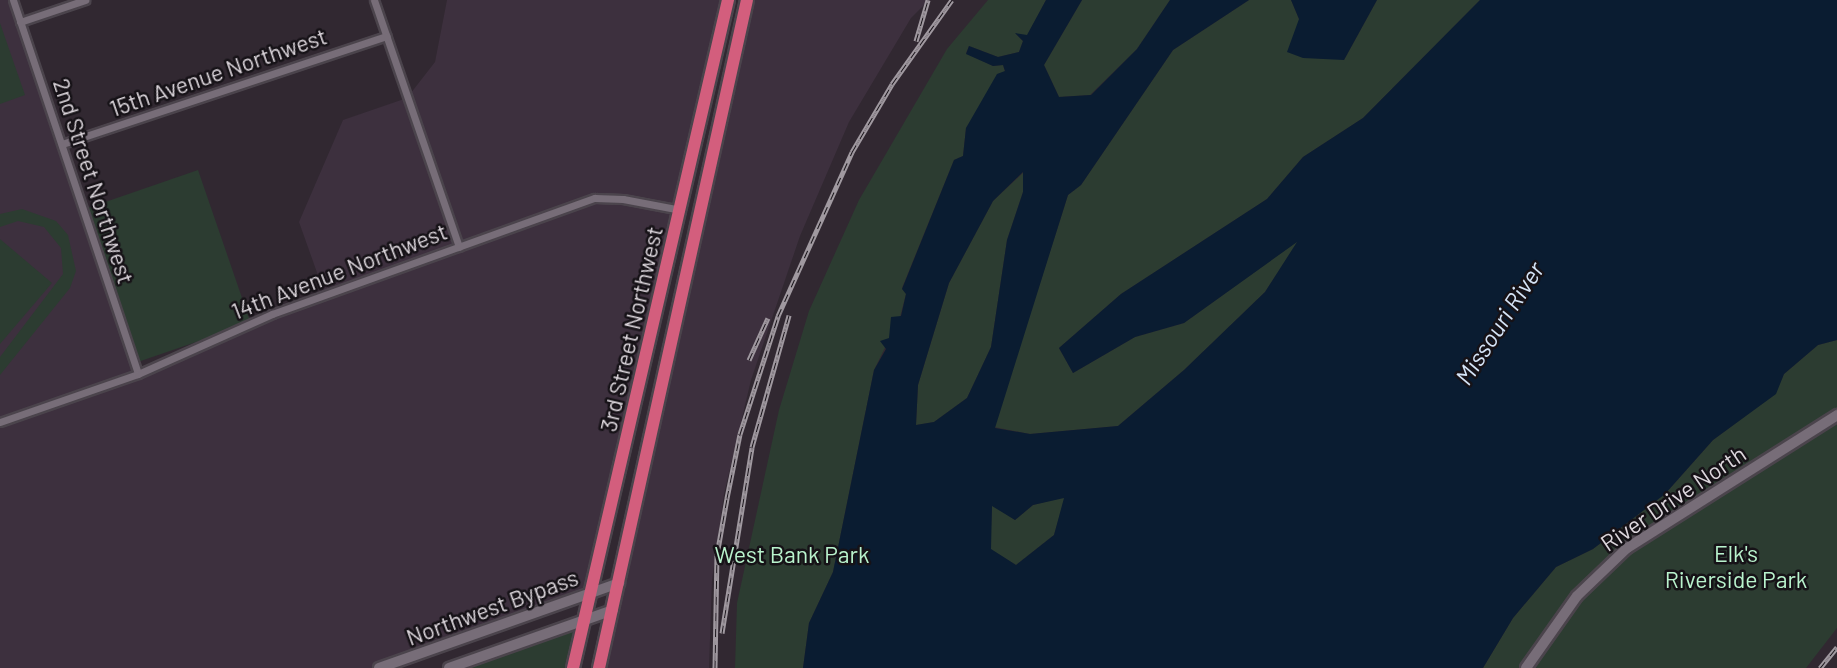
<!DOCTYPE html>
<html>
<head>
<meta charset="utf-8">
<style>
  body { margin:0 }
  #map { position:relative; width:1837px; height:668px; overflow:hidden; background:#312831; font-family:Barlow,sans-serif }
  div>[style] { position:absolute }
  .built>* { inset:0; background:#3d303e }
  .green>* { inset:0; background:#2c3c31; transform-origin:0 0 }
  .water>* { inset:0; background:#0a1c31 }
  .roads { filter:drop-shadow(2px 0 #4b444c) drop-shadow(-2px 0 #4b444c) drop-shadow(0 2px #4b444c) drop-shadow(0 -2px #4b444c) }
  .street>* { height:7px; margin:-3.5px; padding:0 3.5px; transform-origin:3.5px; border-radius:3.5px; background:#776d78 }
  .secondary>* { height:10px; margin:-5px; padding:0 5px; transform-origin:5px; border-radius:5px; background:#776d78 }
  .highway>* { height:12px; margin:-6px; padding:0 6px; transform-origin:6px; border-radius:6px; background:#d35e7d }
  .rail>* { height:5px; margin-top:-2.5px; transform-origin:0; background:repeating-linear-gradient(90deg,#161217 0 8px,#a099a0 0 16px); box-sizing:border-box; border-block:2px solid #a099a0 }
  span { translate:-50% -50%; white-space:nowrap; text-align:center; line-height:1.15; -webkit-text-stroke:5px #161217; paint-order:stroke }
  .street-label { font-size:23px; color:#dcd6dc }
  .park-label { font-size:23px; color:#b9f3cd }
  .water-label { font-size:24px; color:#d5e4f7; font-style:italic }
</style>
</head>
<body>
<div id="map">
  <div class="built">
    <i style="clip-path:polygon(0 0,13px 0,138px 374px,325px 295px,299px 222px,343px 120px,407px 98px,435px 62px,447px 0,728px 0,591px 592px,379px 668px,0 668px)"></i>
    <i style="clip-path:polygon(747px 0,929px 0,911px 18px,849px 122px,800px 236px,751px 380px,724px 494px,712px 580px,709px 668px,599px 668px)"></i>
  </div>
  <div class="green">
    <i style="clip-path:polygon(988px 0,1046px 0,1027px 36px,1016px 34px,1023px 41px,1019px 52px,998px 57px,969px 46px,966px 53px,993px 66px,1003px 65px,1005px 72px,966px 128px,963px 156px,954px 160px,902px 288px,906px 294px,900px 317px,874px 370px,833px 572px,809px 623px,803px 668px,735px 668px,737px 603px,779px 410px,809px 311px,859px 200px,947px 49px)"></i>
    <i style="clip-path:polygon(1082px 0,1170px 0,1137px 49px,1090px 95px,1059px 97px,1044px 65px)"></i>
    <i style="clip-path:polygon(1249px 0,1291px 0,1299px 19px,1344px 60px,1377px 0,1480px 0,1363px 118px,1303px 157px,1267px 199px,1121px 294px,1059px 348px,1073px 373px,1135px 337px,1184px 323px,1299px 240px,1265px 292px,1184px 370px,1118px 426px,1030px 434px,994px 427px,1068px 195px,1081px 185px,1173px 50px)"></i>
    <i style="clip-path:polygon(0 23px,25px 95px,0 104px)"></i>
    <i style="left:198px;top:170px;width:162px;height:121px;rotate:71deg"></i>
    <i style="clip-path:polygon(1024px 172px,1023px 192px,1007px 240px,991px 347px,967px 398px,934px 422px,916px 425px,918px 385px,949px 283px,993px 201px)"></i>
    <i style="clip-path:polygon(22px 209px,56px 221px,68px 235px,76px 271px,70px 288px,0 375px,0 357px,63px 274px,61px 248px,44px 227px,18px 221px,0 227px,0 214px)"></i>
    <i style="clip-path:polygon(0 239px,52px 283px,0 344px)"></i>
    <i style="clip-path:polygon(1837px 340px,1837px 628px,1806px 668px,1483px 668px,1513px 618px,1556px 567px,1593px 549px,1665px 494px,1713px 440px,1775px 394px,1784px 374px,1818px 345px)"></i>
    <i style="clip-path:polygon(1065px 497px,1054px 535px,1016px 565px,990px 549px,992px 505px,1015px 520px,1033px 505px)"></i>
    <i style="clip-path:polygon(584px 621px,573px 668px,449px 668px)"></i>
  </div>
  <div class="water">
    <i style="clip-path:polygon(evenodd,1046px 0,1082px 0,1044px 65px,1059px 97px,1091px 95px,1137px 49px,1170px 0,1249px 0,1173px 50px,1081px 185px,1068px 195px,995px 428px,1030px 434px,1118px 426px,1184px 370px,1265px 292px,1297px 242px,1184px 323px,1135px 337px,1073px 373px,1059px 348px,1121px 294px,1267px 199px,1303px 157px,1363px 118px,1480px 0,1837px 0,1837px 340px,1818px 345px,1784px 374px,1776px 394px,1713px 440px,1665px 494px,1593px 549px,1556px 567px,1513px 618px,1483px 668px,803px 668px,809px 623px,833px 572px,874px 370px,886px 349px,880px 341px,889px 338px,891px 317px,901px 316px,906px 294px,902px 289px,954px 160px,963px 156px,966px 128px,997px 74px,1005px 71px,1003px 65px,993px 66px,966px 54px,969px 46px,998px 57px,1019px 52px,1023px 41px,1015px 33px,1027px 35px,1046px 0,1023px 172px,1023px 192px,1007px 240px,991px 347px,967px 398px,934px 422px,916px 425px,918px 385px,949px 283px,993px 201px,1023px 172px,1046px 0,1064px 498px,1054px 535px,1016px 565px,991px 549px,992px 506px,1015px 520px,1033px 505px,1064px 498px)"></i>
    <i style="clip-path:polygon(1291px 0,1377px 0,1344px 60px,1303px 58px,1287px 52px,1299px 19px)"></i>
  </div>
  <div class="roads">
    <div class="street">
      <i style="left:13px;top:0;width:394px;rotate:71.5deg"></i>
      <i style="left:374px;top:0;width:261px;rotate:71deg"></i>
      <i style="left:20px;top:22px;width:69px;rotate:-18.7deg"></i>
      <i style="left:62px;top:144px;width:342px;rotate:-18.4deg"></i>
      <i style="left:0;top:422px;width:146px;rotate:-19.2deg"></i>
      <i style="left:138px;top:374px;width:147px;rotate:-24.1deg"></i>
      <i style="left:272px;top:314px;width:343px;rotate:-19.8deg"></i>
      <i style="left:595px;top:198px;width:28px;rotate:2deg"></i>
      <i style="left:623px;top:199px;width:59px;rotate:10.7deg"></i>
    </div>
    <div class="secondary">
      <i style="left:379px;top:668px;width:255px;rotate:-19.5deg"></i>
      <i style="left:449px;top:668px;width:174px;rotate:-19.5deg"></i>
      <i style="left:1526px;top:668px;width:88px;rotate:-54.7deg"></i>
      <i style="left:1577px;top:596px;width:69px;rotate:-43.8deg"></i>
      <i style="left:1627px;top:548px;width:249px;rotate:-32.3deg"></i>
    </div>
    <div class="highway">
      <i style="left:573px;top:668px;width:686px;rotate:-76.94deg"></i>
      <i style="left:599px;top:668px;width:684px;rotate:-77.51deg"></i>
    </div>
  </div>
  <div class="rail">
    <i style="left:916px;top:41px;width:43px;rotate:-73.7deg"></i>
    <i style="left:749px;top:360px;width:46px;rotate:-65.7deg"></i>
    <i style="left:722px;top:633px;width:188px;rotate:-80.8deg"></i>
    <i style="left:752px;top:447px;width:137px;rotate:-74.3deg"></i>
    <i style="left:715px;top:668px;width:113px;rotate:-89deg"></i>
    <i style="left:717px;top:555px;width:58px;rotate:-80deg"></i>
    <i style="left:727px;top:498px;width:65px;rotate:-78.5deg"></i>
    <i style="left:740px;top:434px;width:124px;rotate:-72.1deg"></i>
    <i style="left:778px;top:316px;width:180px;rotate:-65.7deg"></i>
    <i style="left:852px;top:152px;width:79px;rotate:-59.5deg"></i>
    <i style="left:892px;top:84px;width:103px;rotate:-54.5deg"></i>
    <i style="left:1820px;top:668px;width:27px;rotate:-51deg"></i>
  </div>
  <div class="street-label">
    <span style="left:218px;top:72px;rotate:-19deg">15th Avenue Northwest</span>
    <span style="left:94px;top:181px;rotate:72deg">2nd Street Northwest</span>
    <span style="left:339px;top:271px;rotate:-21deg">14th Avenue Northwest</span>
    <span style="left:631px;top:329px;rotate:-77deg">3rd Street Northwest</span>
    <span style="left:1673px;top:498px;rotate:-34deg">River Drive North</span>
    <span style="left:492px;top:607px;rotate:-20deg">Northwest Bypass</span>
  </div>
  <div class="park-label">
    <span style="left:1736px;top:566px">Elk's<br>Riverside Park</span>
    <span style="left:792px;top:554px">West Bank Park</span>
  </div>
  <div class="water-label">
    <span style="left:1499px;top:323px;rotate:-57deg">Missouri River</span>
  </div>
</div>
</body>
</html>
